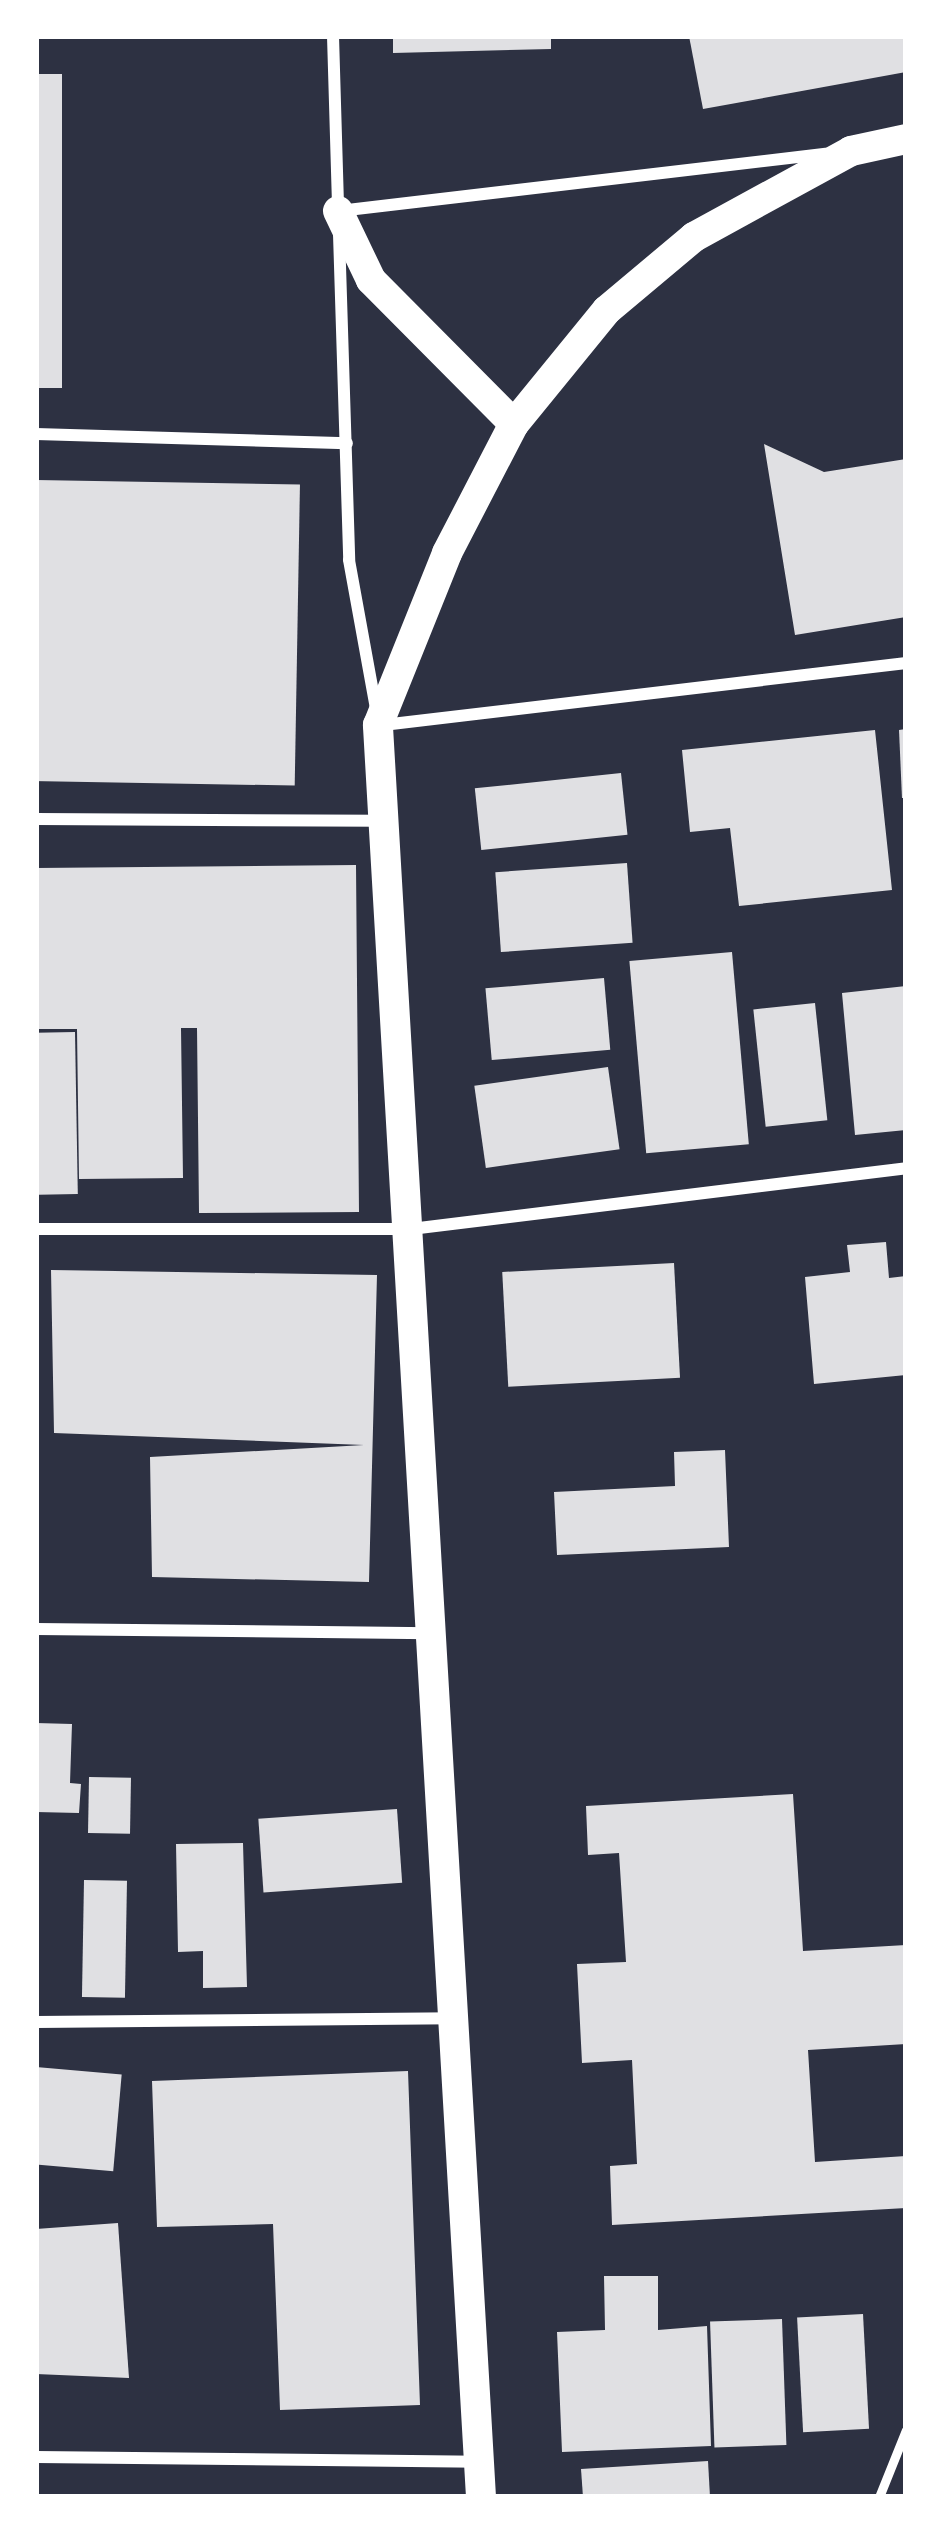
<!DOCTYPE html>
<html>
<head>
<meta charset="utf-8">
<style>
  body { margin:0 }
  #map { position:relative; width:942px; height:2533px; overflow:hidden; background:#2d3142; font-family:Poppins,sans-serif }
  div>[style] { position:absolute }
  .building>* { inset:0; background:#e0e0e3; transform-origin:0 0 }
  .service>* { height:9px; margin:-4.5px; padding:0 4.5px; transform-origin:4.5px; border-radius:4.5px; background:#fff }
  .minor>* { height:12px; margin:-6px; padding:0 6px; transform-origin:6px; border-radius:6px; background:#fff }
  .primary>* { height:30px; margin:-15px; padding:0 15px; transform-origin:15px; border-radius:15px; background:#fff }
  span { translate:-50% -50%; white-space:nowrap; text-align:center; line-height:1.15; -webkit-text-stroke:10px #fff; paint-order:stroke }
  .frame { position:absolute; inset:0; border:39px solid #fff; pointer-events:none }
</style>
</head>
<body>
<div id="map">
  <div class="building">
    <i style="clip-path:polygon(393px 36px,551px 36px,551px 49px,393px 53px)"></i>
    <i style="clip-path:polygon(689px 36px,906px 36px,906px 72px,703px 109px)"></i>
    <i style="left:36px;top:74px;width:26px;height:314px"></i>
    <i style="clip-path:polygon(764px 444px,824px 472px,906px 459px,906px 617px,795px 635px)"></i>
    <i style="left:36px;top:480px;width:264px;height:301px;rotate:1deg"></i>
    <i style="clip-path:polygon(906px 729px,906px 798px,902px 798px,899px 730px)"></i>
    <i style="clip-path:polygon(875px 730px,892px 890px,739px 906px,730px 828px,690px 832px,682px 750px)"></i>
    <i style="left:621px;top:773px;width:62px;height:147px;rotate:84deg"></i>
    <i style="left:627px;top:863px;width:80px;height:132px;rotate:86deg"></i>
    <i style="clip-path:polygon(356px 865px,359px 1212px,199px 1213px,197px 1028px,181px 1028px,183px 1178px,79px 1179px,77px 1029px,36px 1029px,36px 868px)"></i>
    <i style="left:732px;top:952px;width:193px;height:103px;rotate:85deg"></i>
    <i style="left:604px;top:978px;width:72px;height:119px;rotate:85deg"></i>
    <i style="clip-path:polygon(906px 986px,906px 1130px,855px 1135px,842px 993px)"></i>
    <i style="left:815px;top:1003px;width:118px;height:62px;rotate:84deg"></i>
    <i style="left:75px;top:1032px;width:162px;height:39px;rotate:89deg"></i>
    <i style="left:608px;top:1067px;width:83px;height:135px;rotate:82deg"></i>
    <i style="clip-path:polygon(886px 1242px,889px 1278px,906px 1276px,906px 1375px,814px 1384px,805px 1277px,850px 1272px,847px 1245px)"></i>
    <i style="left:674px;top:1263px;width:115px;height:172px;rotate:87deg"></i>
    <i style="clip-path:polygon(51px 1270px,377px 1275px,369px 1582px,152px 1577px,150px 1457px,364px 1445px,54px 1433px)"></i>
    <i style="clip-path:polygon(725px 1450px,729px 1547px,557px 1555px,554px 1492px,675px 1486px,674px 1452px)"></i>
    <i style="clip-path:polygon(36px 1723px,72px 1724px,70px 1783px,81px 1784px,79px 1813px,36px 1812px)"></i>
    <i style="left:89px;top:1777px;width:42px;height:56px;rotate:1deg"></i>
    <i style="clip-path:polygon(793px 1794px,803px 1951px,906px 1945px,906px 2044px,808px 2050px,815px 2162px,906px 2156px,906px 2208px,612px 2225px,610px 2166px,637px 2164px,632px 2060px,582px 2063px,577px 1964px,626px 1962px,619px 1853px,588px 1855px,586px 1806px)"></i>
    <i style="left:397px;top:1809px;width:74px;height:139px;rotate:86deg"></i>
    <i style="clip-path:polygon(243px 1843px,247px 1987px,203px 1988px,203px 1951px,178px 1952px,176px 1844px)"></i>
    <i style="left:84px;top:1880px;width:43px;height:117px;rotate:1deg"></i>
    <i style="left:36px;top:2067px;width:86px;height:97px;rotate:5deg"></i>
    <i style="clip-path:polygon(408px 2071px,420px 2405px,280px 2410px,273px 2224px,157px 2227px,152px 2081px)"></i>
    <i style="clip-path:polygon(118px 2223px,129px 2378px,36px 2374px,36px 2229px)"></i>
    <i style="clip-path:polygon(604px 2276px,658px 2276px,658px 2330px,707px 2326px,711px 2446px,562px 2452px,557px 2332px,605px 2330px)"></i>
    <i style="left:863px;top:2314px;width:115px;height:66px;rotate:87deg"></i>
    <i style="left:782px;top:2319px;width:126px;height:72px;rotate:88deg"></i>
    <i style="clip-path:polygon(708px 2461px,710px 2497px,583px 2497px,581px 2469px)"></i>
  </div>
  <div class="service">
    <i style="left:879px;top:2497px;width:72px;rotate:-68.1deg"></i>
  </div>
  <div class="minor">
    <i style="left:333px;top:36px;width:172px;rotate:88.3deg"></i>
    <i style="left:339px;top:211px;width:490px;rotate:-6.7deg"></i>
    <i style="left:339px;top:234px;width:326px;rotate:88.2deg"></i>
    <i style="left:349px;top:560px;width:151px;rotate:79.7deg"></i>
    <i style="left:36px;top:434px;width:311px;rotate:1.7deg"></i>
    <i style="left:383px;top:725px;width:527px;rotate:-6.76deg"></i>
    <i style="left:36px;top:819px;width:344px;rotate:0.3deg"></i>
    <i style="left:36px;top:1229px;width:375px"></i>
    <i style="left:411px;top:1229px;width:499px;rotate:-7deg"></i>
    <i style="left:36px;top:1629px;width:395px;rotate:0.6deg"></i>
    <i style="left:36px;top:2022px;width:418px;rotate:-0.5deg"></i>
    <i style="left:36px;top:2457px;width:442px;rotate:0.6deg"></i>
  </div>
  <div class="primary">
    <i style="left:338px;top:211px;width:76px;rotate:64.4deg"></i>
    <i style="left:371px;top:280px;width:203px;rotate:45.2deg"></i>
    <i style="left:481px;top:2497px;width:1775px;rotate:-93.33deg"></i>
    <i style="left:378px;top:725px;width:185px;rotate:-68.1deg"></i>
    <i style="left:447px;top:553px;width:145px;rotate:-62.6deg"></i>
    <i style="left:514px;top:424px;width:147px;rotate:-50.8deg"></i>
    <i style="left:607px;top:310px;width:114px;rotate:-40deg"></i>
    <i style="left:694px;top:237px;width:179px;rotate:-28.7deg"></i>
    <i style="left:851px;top:151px;width:56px;rotate:-12.3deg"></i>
  </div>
  <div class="frame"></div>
</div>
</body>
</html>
